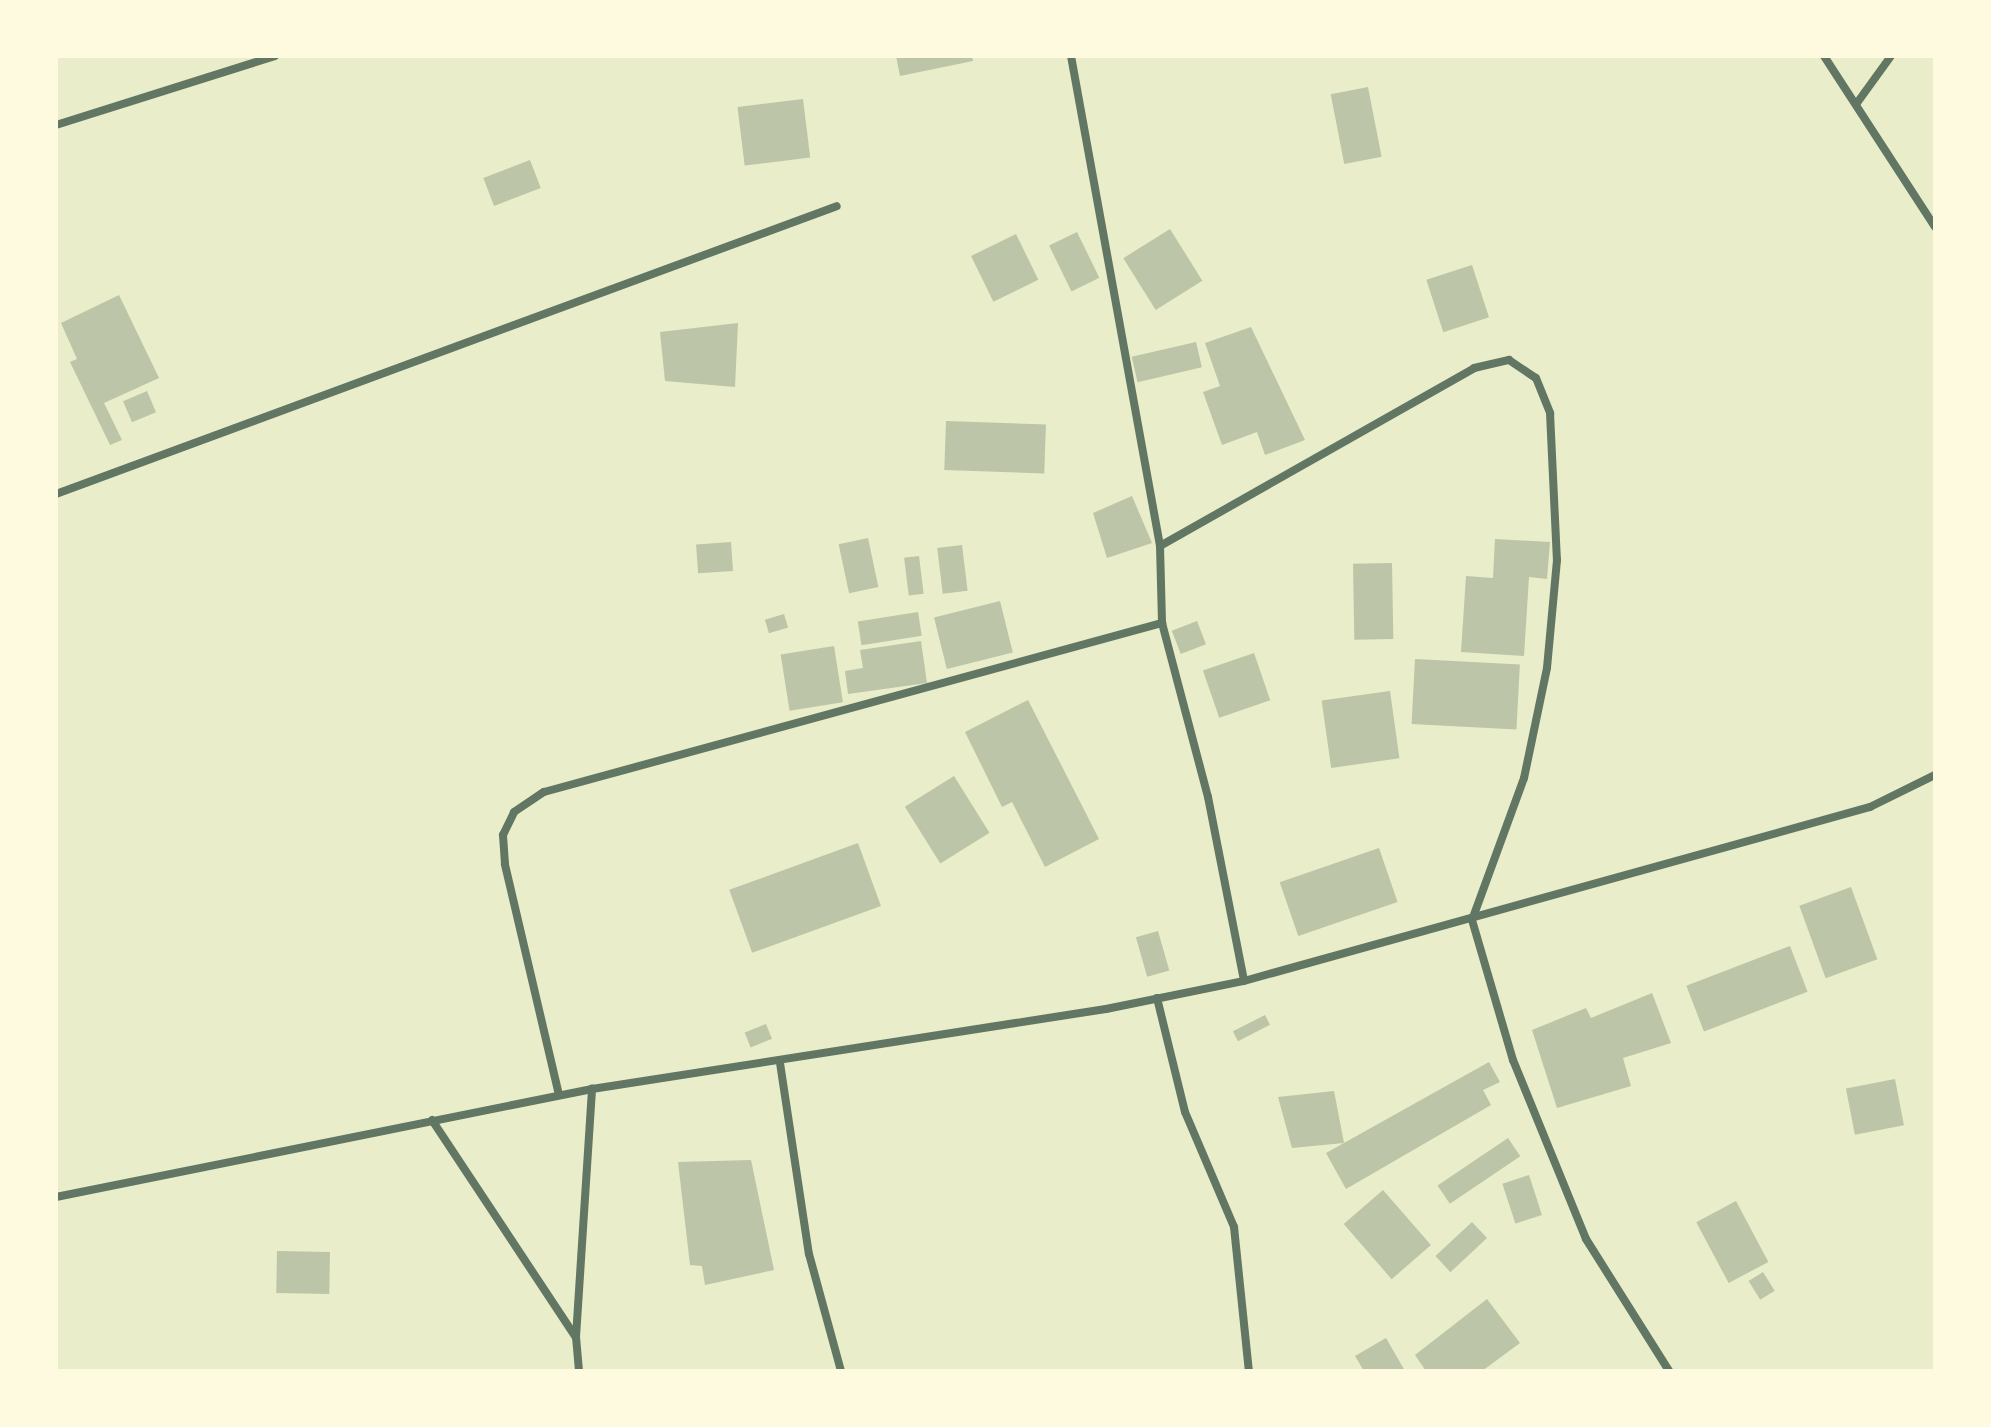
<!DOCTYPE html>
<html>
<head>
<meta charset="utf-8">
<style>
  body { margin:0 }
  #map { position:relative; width:1991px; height:1427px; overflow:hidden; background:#e9edc9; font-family:"Nunito Sans",sans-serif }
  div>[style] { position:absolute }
  .building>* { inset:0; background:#bcc5a7; transform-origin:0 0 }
  .minor>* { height:8px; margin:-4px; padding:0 4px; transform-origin:4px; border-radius:4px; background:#617663 }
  span { translate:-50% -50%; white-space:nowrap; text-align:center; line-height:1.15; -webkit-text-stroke:6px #fefae0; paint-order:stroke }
  .frame { position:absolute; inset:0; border:58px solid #fefae0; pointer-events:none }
</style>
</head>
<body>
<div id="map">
  <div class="building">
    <i style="clip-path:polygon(896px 56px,972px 56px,973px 61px,900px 76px)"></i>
    <i style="left:1368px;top:87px;width:71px;height:38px;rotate:79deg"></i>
    <i style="left:803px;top:99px;width:59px;height:66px;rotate:83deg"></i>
    <i style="left:530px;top:160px;width:30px;height:50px;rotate:69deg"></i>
    <i style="left:1170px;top:229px;width:61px;height:55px;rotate:58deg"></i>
    <i style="left:1077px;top:232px;width:51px;height:31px;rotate:64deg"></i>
    <i style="left:1016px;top:234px;width:51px;height:50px;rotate:64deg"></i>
    <i style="left:1472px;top:265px;width:55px;height:48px;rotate:72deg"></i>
    <i style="clip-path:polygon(119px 295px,159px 378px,104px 403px,122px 440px,110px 445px,70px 362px,77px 359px,61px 323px)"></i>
    <i style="clip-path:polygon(738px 323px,735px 387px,665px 381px,660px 332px)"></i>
    <i style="clip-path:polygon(1251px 327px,1305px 440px,1265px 455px,1257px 432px,1222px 445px,1203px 392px,1220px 386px,1205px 343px)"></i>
    <i style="left:1196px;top:342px;width:26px;height:66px;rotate:77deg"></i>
    <i style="left:147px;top:391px;width:23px;height:26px;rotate:67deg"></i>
    <i style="left:946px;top:421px;width:100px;height:49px;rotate:2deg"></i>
    <i style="clip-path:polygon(1132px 496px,1152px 543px,1107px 558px,1093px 513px)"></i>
    <i style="left:868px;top:538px;width:50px;height:30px;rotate:78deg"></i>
    <i style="clip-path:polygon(1495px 539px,1550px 542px,1547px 579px,1529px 577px,1524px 656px,1461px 652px,1466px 576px,1493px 578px)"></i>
    <i style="left:731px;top:542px;width:29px;height:35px;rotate:86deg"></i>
    <i style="left:962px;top:545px;width:46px;height:25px;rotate:83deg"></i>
    <i style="left:919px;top:556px;width:38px;height:15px;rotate:83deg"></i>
    <i style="left:1392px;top:563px;width:76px;height:39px;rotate:89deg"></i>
    <i style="left:1000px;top:601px;width:53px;height:68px;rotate:76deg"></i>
    <i style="left:918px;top:612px;width:24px;height:61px;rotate:81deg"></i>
    <i style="left:784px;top:614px;width:14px;height:20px;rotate:73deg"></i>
    <i style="left:1197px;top:621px;width:25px;height:27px;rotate:69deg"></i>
    <i style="clip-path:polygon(921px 641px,927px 683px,848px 694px,845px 671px,863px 668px,860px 650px)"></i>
    <i style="left:834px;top:646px;width:57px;height:54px;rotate:81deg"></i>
    <i style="left:1254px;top:653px;width:50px;height:54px;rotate:71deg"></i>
    <i style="left:1415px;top:659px;width:105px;height:65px;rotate:3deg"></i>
    <i style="left:1390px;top:691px;width:68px;height:69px;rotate:82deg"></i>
    <i style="clip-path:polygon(1028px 700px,1099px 839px,1045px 867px,1012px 802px,1002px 807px,965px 732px)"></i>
    <i style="left:954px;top:776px;width:67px;height:58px;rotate:58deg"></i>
    <i style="left:858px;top:843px;width:67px;height:137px;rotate:70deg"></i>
    <i style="left:1379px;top:848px;width:57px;height:105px;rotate:71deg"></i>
    <i style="left:1851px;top:887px;width:77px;height:55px;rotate:70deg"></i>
    <i style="left:1158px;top:931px;width:41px;height:23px;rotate:74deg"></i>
    <i style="left:1790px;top:946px;width:49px;height:111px;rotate:69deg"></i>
    <i style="clip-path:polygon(1652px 993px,1671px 1043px,1623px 1058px,1631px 1086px,1557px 1108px,1532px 1030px,1586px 1008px,1591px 1018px)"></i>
    <i style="left:1265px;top:1015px;width:11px;height:36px;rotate:63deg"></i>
    <i style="left:766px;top:1024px;width:16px;height:23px;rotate:68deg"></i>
    <i style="clip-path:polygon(1489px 1062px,1500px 1082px,1483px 1090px,1491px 1105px,1346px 1189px,1326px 1153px)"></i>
    <i style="left:1895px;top:1079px;width:47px;height:50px;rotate:79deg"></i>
    <i style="clip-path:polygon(1334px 1091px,1344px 1143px,1292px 1148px,1278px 1097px)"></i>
    <i style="left:1508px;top:1138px;width:22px;height:85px;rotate:56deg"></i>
    <i style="clip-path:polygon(751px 1160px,774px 1270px,705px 1285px,702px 1266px,690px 1265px,678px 1162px)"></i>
    <i style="left:1529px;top:1175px;width:42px;height:28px;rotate:72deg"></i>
    <i style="left:1383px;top:1190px;width:73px;height:52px;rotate:49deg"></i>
    <i style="left:1736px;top:1201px;width:69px;height:45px;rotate:62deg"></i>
    <i style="left:1472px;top:1222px;width:22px;height:50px;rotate:47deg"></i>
    <i style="left:277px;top:1251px;width:53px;height:42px;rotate:1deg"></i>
    <i style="left:1763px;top:1272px;width:22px;height:17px;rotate:58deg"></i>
    <i style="clip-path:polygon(1487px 1299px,1520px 1343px,1482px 1371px,1426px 1371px,1415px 1355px)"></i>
    <i style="clip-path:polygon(1386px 1338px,1405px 1371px,1364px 1371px,1355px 1356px)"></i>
  </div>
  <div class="minor">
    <i style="left:1071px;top:56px;width:498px;rotate:79.7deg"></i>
    <i style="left:1160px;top:546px;width:77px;rotate:88.5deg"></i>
    <i style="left:1162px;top:623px;width:180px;rotate:75.2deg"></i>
    <i style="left:1208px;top:797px;width:187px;rotate:78.9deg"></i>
    <i style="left:1824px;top:56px;width:204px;rotate:57deg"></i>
    <i style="left:1857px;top:103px;width:58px;rotate:-54.1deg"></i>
    <i style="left:56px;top:125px;width:230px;rotate:-17.5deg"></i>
    <i style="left:56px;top:494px;width:832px;rotate:-20.24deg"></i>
    <i style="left:1160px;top:546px;width:361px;rotate:-29.5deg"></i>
    <i style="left:1474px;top:368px;width:36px;rotate:-13deg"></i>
    <i style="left:1509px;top:360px;width:32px;rotate:34deg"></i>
    <i style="left:1536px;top:378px;width:38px;rotate:68deg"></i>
    <i style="left:1550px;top:413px;width:147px;rotate:87.3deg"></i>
    <i style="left:1557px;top:560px;width:108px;rotate:95.3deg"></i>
    <i style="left:1547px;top:668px;width:112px;rotate:101.8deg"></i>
    <i style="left:1524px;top:778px;width:151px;rotate:110.1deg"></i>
    <i style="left:1472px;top:920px;width:146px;rotate:73.7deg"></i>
    <i style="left:1513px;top:1060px;width:193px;rotate:67.8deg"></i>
    <i style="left:1586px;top:1239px;width:156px;rotate:57.8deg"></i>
    <i style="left:1157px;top:998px;width:117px;rotate:76.2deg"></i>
    <i style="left:1185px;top:1112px;width:125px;rotate:66.9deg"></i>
    <i style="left:1234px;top:1227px;width:145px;rotate:84.1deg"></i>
    <i style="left:780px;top:1063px;width:193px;rotate:81.4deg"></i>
    <i style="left:809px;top:1254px;width:121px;rotate:74.7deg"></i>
    <i style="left:559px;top:1095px;width:237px;rotate:-103.2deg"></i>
    <i style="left:505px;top:864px;width:29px;rotate:-94deg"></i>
    <i style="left:503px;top:835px;width:25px;rotate:-64deg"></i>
    <i style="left:514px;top:812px;width:36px;rotate:-34deg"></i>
    <i style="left:544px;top:792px;width:641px;rotate:-15.29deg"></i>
    <i style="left:432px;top:1120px;width:259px;rotate:56.5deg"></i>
    <i style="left:56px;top:1197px;width:547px;rotate:-11.39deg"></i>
    <i style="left:592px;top:1089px;width:520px;rotate:-8.85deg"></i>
    <i style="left:1106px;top:1009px;width:141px;rotate:-11.5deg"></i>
    <i style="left:1244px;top:981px;width:650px;rotate:-15.53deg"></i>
    <i style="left:1870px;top:807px;width:72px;rotate:-26.2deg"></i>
    <i style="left:579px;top:1371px;width:34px;rotate:-95deg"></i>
    <i style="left:576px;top:1337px;width:249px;rotate:-86.3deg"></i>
  </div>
  <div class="frame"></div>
</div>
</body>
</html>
